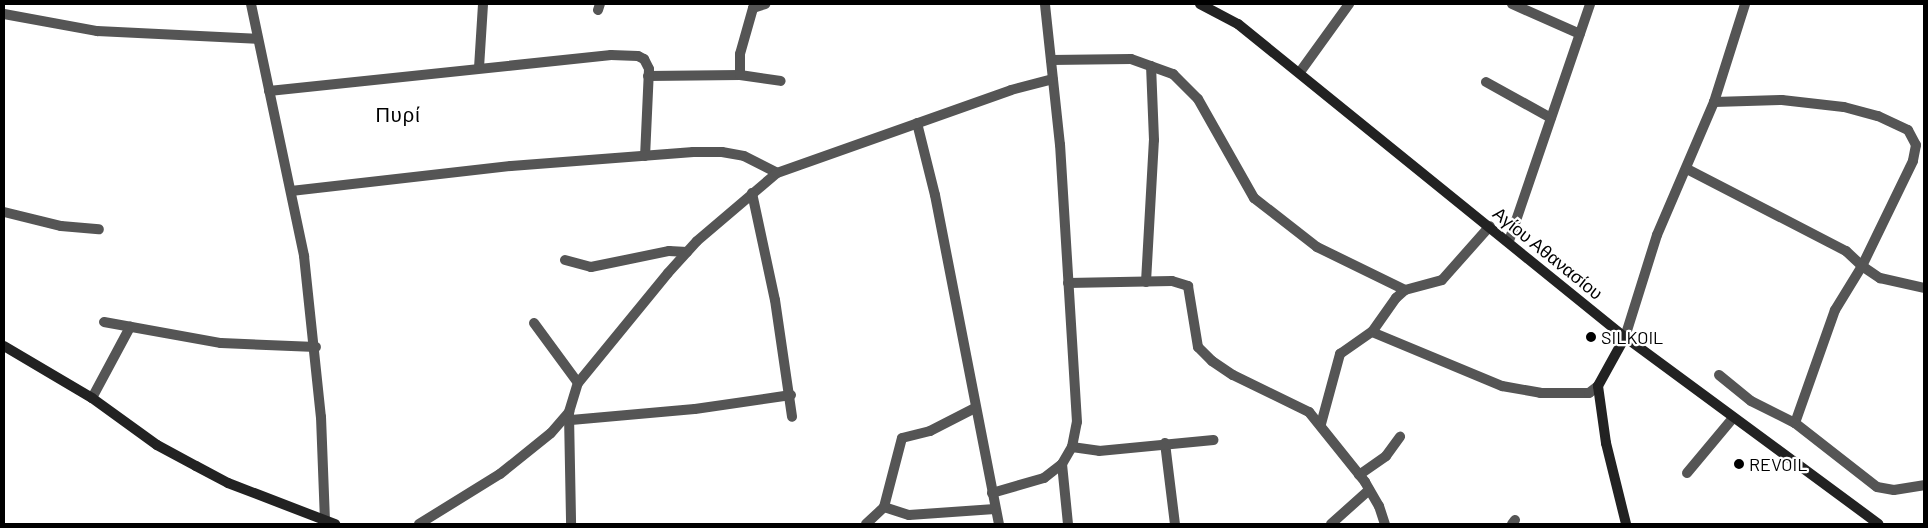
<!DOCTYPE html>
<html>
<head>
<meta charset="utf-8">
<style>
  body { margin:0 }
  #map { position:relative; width:1928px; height:528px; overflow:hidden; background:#fff; font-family:Barlow,sans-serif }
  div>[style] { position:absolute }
  .street>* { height:10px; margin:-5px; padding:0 5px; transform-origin:5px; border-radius:5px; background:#555 }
  .secondary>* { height:10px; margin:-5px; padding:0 5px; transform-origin:5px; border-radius:5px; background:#222 }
  .dots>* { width:14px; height:14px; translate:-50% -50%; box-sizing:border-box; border:2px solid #fff; border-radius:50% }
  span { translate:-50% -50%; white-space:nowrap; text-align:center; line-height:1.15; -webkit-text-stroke:4.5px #fff; paint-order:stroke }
  .street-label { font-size:18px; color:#000 }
  .poi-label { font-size:18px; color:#000 }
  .left { translate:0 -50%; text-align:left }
  .quarter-label { font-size:20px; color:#000; letter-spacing:1px }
  .frame { position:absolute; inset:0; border:5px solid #000; pointer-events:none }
</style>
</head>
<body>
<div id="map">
  <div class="street">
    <i style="left:251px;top:4px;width:258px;rotate:78.1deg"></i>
    <i style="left:304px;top:256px;width:162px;rotate:84deg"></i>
    <i style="left:321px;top:417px;width:103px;rotate:87.8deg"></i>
    <i style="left:1512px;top:4px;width:74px;rotate:23.8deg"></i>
    <i style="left:598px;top:10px;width:6px;rotate:-72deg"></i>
    <i style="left:4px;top:14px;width:95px;rotate:10.4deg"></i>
    <i style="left:97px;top:31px;width:161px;rotate:2.8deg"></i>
    <i style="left:1051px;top:60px;width:80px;rotate:-0.7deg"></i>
    <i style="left:1131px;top:59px;width:45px;rotate:19.7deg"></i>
    <i style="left:1173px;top:74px;width:35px;rotate:45deg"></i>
    <i style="left:1198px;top:99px;width:114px;rotate:60.5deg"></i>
    <i style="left:1254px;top:198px;width:80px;rotate:37.9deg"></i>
    <i style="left:1317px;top:247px;width:98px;rotate:26deg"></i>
    <i style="left:479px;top:68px;width:64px;rotate:-86.4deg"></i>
    <i style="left:1300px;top:72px;width:84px;rotate:-54.2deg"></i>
    <i style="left:740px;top:75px;width:21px;rotate:-90deg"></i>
    <i style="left:740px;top:54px;width:48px;rotate:-74.2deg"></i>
    <i style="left:753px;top:8px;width:13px;rotate:-18deg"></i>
    <i style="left:648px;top:76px;width:92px;rotate:-0.6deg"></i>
    <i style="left:740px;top:75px;width:41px;rotate:8.3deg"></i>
    <i style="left:1486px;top:82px;width:74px;rotate:29deg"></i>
    <i style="left:269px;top:91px;width:344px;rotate:-6deg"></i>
    <i style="left:611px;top:55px;width:27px;rotate:2deg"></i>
    <i style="left:638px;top:56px;width:7px;rotate:27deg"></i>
    <i style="left:644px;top:59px;width:11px;rotate:63deg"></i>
    <i style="left:649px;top:69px;width:87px;rotate:92.6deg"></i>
    <i style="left:1714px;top:102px;width:68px;rotate:-1.7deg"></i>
    <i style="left:1782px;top:100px;width:62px;rotate:6.4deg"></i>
    <i style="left:1844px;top:107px;width:35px;rotate:15deg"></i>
    <i style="left:1878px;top:116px;width:33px;rotate:25deg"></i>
    <i style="left:1908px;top:130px;width:17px;rotate:62deg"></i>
    <i style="left:1916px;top:145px;width:16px;rotate:101deg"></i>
    <i style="left:1913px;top:161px;width:117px;rotate:115.9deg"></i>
    <i style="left:1862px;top:266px;width:22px;rotate:34deg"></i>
    <i style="left:1880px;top:278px;width:45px;rotate:12.8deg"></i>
    <i style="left:917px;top:123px;width:74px;rotate:76deg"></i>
    <i style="left:935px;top:195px;width:335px;rotate:79deg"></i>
    <i style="left:1687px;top:169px;width:179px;rotate:27.3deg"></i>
    <i style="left:1846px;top:251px;width:22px;rotate:43deg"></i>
    <i style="left:1862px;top:266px;width:52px;rotate:121.5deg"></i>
    <i style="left:1835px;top:310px;width:120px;rotate:109.5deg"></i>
    <i style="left:291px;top:191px;width:221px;rotate:-6.5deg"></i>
    <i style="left:511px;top:166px;width:183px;rotate:-4.4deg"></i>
    <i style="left:693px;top:152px;width:29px"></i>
    <i style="left:722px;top:152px;width:22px;rotate:10deg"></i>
    <i style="left:744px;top:156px;width:37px;rotate:27deg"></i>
    <i style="left:752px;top:193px;width:109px;rotate:77.9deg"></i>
    <i style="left:775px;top:300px;width:118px;rotate:81.7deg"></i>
    <i style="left:4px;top:212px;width:59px;rotate:13.8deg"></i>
    <i style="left:61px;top:226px;width:38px;rotate:5deg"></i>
    <i style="left:1509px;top:241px;width:250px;rotate:-71.1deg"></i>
    <i style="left:565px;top:260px;width:27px;rotate:15deg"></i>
    <i style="left:591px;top:267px;width:80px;rotate:-11.6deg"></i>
    <i style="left:669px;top:251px;width:18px;rotate:3deg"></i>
    <i style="left:1146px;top:282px;width:142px;rotate:-86.8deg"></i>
    <i style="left:1154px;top:140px;width:74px;rotate:-92.3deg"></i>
    <i style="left:1068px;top:283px;width:104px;rotate:-1.1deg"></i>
    <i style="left:1172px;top:281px;width:17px;rotate:17deg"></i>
    <i style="left:1188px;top:286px;width:62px;rotate:80.7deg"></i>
    <i style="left:1198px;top:347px;width:20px;rotate:45deg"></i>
    <i style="left:1212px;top:361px;width:25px;rotate:34deg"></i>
    <i style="left:1233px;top:375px;width:85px;rotate:26deg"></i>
    <i style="left:1309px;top:412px;width:90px;rotate:51.3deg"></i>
    <i style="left:1365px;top:482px;width:28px;rotate:60deg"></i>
    <i style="left:1379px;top:506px;width:19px;rotate:72deg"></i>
    <i style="left:104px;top:322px;width:119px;rotate:10.2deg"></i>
    <i style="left:221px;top:343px;width:95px;rotate:2.4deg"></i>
    <i style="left:534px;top:323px;width:74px;rotate:53.7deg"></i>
    <i style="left:1372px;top:332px;width:141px;rotate:22.6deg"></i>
    <i style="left:1502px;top:386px;width:39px;rotate:10deg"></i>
    <i style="left:1540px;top:393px;width:49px"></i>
    <i style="left:1589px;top:393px;width:11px;rotate:-38deg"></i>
    <i style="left:1625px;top:337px;width:107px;rotate:-72.6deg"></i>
    <i style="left:1657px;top:235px;width:145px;rotate:-66.8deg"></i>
    <i style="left:1714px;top:102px;width:103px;rotate:-72.4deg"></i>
    <i style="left:1719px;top:375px;width:41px;rotate:39.1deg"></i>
    <i style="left:1751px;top:401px;width:49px;rotate:26.6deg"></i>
    <i style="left:1795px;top:423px;width:104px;rotate:38deg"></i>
    <i style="left:1877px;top:487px;width:17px;rotate:10deg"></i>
    <i style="left:1894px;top:490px;width:30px;rotate:-9deg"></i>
    <i style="left:92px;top:398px;width:81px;rotate:-61.8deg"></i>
    <i style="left:569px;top:415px;width:109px;rotate:88.9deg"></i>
    <i style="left:571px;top:420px;width:124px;rotate:-5.1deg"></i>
    <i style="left:695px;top:409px;width:97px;rotate:-8.3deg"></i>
    <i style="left:1321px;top:424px;width:73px;rotate:-74.8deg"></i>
    <i style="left:1340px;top:354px;width:39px;rotate:-35deg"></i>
    <i style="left:1372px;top:332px;width:42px;rotate:-54.8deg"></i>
    <i style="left:1396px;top:298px;width:12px;rotate:-42deg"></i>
    <i style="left:1405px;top:290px;width:38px;rotate:-15deg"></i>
    <i style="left:1442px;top:280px;width:72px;rotate:-48.4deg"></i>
    <i style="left:1165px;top:443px;width:82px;rotate:83deg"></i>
    <i style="left:1072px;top:447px;width:27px;rotate:8deg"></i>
    <i style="left:1099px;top:451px;width:115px;rotate:-5.5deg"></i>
    <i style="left:1062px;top:464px;width:60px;rotate:84.3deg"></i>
    <i style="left:1687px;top:473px;width:72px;rotate:-50.1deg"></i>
    <i style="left:1359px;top:475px;width:33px;rotate:-35deg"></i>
    <i style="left:1386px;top:456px;width:24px;rotate:-54deg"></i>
    <i style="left:992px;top:493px;width:54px;rotate:-16.1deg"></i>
    <i style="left:1044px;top:478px;width:23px;rotate:-38deg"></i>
    <i style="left:1062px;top:464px;width:20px;rotate:-60deg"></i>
    <i style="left:1072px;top:447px;width:25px;rotate:-79deg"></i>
    <i style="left:1077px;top:422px;width:278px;rotate:-93.5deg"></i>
    <i style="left:1060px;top:145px;width:142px;rotate:-96.1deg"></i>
    <i style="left:884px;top:507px;width:26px;rotate:18deg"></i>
    <i style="left:909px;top:515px;width:86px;rotate:-4deg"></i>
    <i style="left:419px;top:524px;width:95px;rotate:-31.7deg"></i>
    <i style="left:500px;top:474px;width:65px;rotate:-38.8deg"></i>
    <i style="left:551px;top:433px;width:28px;rotate:-49deg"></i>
    <i style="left:569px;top:412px;width:30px;rotate:-73deg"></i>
    <i style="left:578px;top:383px;width:142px;rotate:-50.7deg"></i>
    <i style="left:668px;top:273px;width:43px;rotate:-47.8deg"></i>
    <i style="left:697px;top:241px;width:105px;rotate:-40.4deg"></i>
    <i style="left:777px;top:173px;width:248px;rotate:-19.5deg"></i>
    <i style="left:1011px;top:90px;width:43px;rotate:-14.7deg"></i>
    <i style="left:866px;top:524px;width:25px;rotate:-43deg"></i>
    <i style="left:884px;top:507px;width:71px;rotate:-75.4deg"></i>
    <i style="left:902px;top:438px;width:29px;rotate:-14deg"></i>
    <i style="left:930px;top:431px;width:51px;rotate:-27.1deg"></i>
    <i style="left:1331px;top:524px;width:51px;rotate:-41.8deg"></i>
    <i style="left:1512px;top:524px;width:5px;rotate:-53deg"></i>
  </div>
  <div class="secondary">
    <i style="left:1200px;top:4px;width:43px;rotate:27.8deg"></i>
    <i style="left:1238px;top:24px;width:498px;rotate:39deg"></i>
    <i style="left:1625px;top:337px;width:315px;rotate:36.4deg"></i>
    <i style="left:1625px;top:337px;width:56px;rotate:118.9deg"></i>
    <i style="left:1598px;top:386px;width:58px;rotate:82deg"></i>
    <i style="left:1606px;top:443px;width:83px;rotate:76.1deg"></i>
    <i style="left:4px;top:346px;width:102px;rotate:30.6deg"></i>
    <i style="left:92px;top:398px;width:80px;rotate:35.9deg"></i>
    <i style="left:157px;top:445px;width:44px;rotate:28.3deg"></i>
    <i style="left:196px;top:466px;width:36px;rotate:28deg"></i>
    <i style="left:228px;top:483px;width:115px;rotate:21deg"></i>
  </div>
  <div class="dots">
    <i style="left:1591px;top:337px;background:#000"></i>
    <i style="left:1739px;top:464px;background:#000"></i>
  </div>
  <div class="street-label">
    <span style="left:1548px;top:253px;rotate:39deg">Αγίου Αθανασίου</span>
  </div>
  <div class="poi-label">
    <span class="left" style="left:1601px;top:337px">SILKOIL</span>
    <span class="left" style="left:1749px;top:464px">REVOIL</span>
  </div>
  <div class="quarter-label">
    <span style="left:398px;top:114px">Πυρί</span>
  </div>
  <div class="frame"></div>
</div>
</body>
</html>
